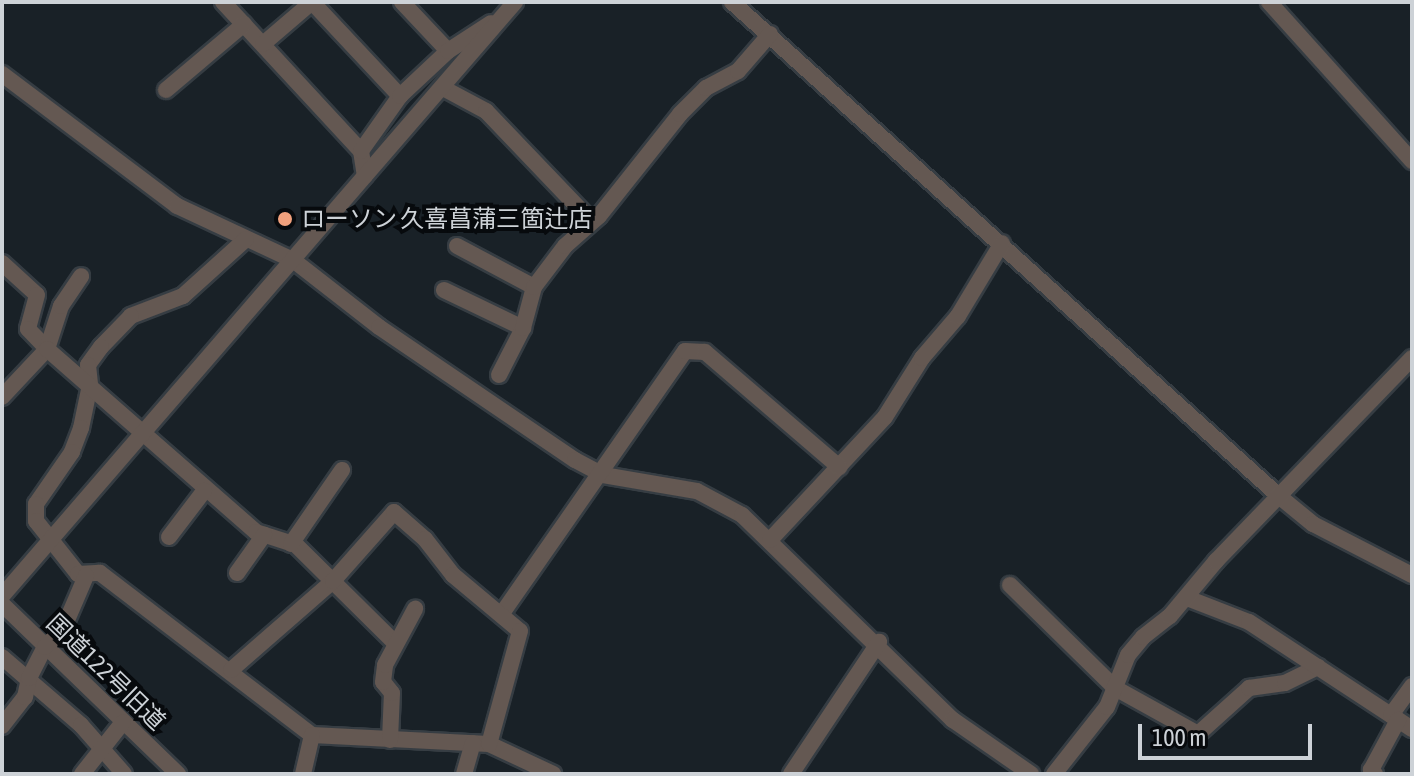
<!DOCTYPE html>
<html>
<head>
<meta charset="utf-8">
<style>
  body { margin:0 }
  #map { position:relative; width:1414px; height:776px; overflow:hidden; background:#192127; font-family:"Asap Condensed","Noto Sans JP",sans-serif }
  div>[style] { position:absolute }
  .roads { filter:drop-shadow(2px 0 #363d43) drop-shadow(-2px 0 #363d43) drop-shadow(0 2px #363d43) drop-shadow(0 -2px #363d43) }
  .minor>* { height:16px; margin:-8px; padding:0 8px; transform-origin:8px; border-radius:8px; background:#645852 }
  .dots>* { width:22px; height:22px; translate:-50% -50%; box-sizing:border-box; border:4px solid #070a0d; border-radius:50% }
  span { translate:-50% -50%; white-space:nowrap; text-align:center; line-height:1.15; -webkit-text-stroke:8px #070a0d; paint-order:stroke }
  .poi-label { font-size:24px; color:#cdd2d7 }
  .left { translate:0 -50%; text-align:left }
  .street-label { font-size:24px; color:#cdd2d7 }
  .frame { position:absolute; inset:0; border:4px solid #cdd2d7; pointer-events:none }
  .scale { position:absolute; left:1138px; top:724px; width:174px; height:36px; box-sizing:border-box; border:4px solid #cdd2d7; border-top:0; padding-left:10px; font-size:24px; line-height:28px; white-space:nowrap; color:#cdd2d7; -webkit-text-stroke:6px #070a0d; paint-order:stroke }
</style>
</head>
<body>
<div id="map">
  <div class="roads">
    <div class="minor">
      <i style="left:223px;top:2px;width:203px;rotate:47.2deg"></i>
      <i style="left:361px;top:151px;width:25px;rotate:81deg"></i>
      <i style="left:312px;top:2px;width:129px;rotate:46.9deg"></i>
      <i style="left:402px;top:2px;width:67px;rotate:46.8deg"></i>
      <i style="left:732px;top:2px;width:738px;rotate:42.09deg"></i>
      <i style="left:1280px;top:497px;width:43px;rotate:39.3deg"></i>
      <i style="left:1313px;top:524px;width:111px;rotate:27.3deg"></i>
      <i style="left:1269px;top:2px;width:214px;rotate:48deg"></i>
      <i style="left:263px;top:44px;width:65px;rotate:-40.6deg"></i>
      <i style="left:2px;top:74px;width:219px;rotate:37deg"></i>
      <i style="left:177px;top:206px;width:128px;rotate:25deg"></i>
      <i style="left:293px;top:260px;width:109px;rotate:37.9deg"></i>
      <i style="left:379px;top:327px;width:237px;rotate:34.2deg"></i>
      <i style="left:575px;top:460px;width:32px;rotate:28deg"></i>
      <i style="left:603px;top:475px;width:95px;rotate:9.7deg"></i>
      <i style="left:697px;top:491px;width:51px;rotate:28.1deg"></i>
      <i style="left:742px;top:515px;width:294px;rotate:44.2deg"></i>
      <i style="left:953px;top:720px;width:95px;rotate:34.7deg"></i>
      <i style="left:443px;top:88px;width:49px;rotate:28.1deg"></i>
      <i style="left:486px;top:111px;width:153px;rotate:46.3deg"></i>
      <i style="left:166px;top:90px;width:102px;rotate:-40.2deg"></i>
      <i style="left:361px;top:151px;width:67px;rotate:-54.7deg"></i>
      <i style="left:400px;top:96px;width:66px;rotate:-43.2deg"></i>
      <i style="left:448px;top:51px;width:51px;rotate:-33.1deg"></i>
      <i style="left:246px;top:239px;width:85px;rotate:137.9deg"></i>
      <i style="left:183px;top:296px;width:56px;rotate:159deg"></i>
      <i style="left:131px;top:316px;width:43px;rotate:134.1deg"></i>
      <i style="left:101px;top:347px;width:22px;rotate:126deg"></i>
      <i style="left:88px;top:365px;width:20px;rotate:84deg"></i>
      <i style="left:90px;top:385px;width:44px;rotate:101.8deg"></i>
      <i style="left:81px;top:428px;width:26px;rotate:111deg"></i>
      <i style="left:72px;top:452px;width:63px;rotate:124.7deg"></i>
      <i style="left:36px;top:504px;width:17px;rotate:90deg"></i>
      <i style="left:36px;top:521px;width:68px;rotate:51.6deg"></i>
      <i style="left:78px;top:574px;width:22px;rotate:-3deg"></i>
      <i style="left:100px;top:573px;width:267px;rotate:37.4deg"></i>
      <i style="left:312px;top:735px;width:177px;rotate:2.9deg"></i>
      <i style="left:489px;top:744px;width:71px;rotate:25.1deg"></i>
      <i style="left:457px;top:246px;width:87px;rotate:28deg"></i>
      <i style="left:2px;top:263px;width:47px;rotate:42.4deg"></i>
      <i style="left:37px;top:295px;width:35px;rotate:105deg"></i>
      <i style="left:28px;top:329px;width:28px;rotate:46deg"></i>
      <i style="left:47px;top:349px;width:45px;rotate:-72deg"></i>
      <i style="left:61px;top:306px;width:36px;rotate:-56deg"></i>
      <i style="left:444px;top:290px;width:88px;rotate:25.7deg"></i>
      <i style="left:499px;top:375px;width:53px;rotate:-62.9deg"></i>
      <i style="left:523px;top:328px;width:42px;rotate:-75deg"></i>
      <i style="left:534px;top:287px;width:51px;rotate:-52.9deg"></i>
      <i style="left:565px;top:246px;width:45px;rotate:-41.4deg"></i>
      <i style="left:599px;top:216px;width:130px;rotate:-51.5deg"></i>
      <i style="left:680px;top:114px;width:37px;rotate:-45deg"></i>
      <i style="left:706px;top:88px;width:36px;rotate:-28deg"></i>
      <i style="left:738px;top:71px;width:49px;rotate:-49.1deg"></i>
      <i style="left:2px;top:397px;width:66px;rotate:-46.8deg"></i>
      <i style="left:47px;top:349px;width:278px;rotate:41.2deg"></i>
      <i style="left:256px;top:532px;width:42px;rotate:18deg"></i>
      <i style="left:296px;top:545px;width:139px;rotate:44.7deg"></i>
      <i style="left:169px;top:537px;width:58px;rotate:-52.7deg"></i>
      <i style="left:770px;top:540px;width:168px;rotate:-46.9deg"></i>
      <i style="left:885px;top:417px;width:70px;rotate:-57.9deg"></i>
      <i style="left:922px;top:358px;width:55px;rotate:-49.4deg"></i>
      <i style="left:958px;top:316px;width:85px;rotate:-58.9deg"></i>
      <i style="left:291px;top:544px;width:90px;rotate:-55.4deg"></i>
      <i style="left:237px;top:573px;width:47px;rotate:-54.6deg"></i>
      <i style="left:1010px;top:585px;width:147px;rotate:44.4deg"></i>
      <i style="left:1115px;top:688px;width:95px;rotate:29deg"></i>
      <i style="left:1198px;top:734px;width:69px;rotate:-42deg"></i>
      <i style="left:1249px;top:688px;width:36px;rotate:-8deg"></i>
      <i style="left:1285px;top:683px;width:37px;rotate:-26deg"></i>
      <i style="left:2px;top:596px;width:785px;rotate:-49.18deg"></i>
      <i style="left:1187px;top:598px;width:66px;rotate:21.2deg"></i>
      <i style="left:1249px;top:622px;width:195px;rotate:33.3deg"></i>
      <i style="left:2px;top:604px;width:245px;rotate:44deg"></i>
      <i style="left:503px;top:612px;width:318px;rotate:-55.1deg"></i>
      <i style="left:685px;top:351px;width:20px;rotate:3deg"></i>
      <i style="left:705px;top:352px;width:177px;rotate:40.6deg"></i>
      <i style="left:2px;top:657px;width:104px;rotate:40.7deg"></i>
      <i style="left:81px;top:725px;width:65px;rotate:48.7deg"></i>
      <i style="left:231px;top:670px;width:135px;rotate:-41.1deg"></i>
      <i style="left:333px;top:581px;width:92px;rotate:-48.5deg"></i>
      <i style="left:394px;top:512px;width:41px;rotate:41.1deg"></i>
      <i style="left:425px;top:539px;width:46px;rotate:52.1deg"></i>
      <i style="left:453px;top:575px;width:87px;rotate:39.9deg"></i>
      <i style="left:520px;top:631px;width:117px;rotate:105.3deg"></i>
      <i style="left:1391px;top:715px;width:36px;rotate:-54deg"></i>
      <i style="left:2px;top:726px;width:37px;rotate:-52deg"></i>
      <i style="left:25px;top:697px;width:19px;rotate:-78deg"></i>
      <i style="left:29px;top:678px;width:35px;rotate:-63deg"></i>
      <i style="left:45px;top:647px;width:28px;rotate:-46deg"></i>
      <i style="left:64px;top:627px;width:56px;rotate:-66.7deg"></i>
      <i style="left:390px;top:740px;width:47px;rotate:-87.6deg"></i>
      <i style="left:392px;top:693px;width:14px;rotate:-129deg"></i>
      <i style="left:383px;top:682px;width:17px;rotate:-83deg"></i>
      <i style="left:385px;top:665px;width:64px;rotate:-61.8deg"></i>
      <i style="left:82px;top:774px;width:66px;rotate:-51.7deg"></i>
      <i style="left:303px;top:774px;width:40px;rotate:-77deg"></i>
      <i style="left:464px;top:774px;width:32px;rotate:-74deg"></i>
      <i style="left:791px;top:774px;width:159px;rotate:-56.3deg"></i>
      <i style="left:1054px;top:774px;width:85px;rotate:-51.7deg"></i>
      <i style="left:1107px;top:707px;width:56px;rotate:-68deg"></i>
      <i style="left:1128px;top:655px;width:23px;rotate:-50deg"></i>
      <i style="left:1143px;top:637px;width:34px;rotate:-38deg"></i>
      <i style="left:1170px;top:616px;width:72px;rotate:-50.1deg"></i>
      <i style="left:1216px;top:561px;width:282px;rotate:-46deg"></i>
      <i style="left:1375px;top:774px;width:6px;rotate:-135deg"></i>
      <i style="left:1371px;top:770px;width:57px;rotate:-61.6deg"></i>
    </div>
  </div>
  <div class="dots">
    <i style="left:285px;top:219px;background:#f1a17d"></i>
  </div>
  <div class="poi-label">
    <span class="left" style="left:301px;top:219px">ローソン 久喜菖蒲三箇辻店</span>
  </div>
  <div class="street-label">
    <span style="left:106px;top:672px;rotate:44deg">国道122号旧道</span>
  </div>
  <div class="frame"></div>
  <div class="scale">100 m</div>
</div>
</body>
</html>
